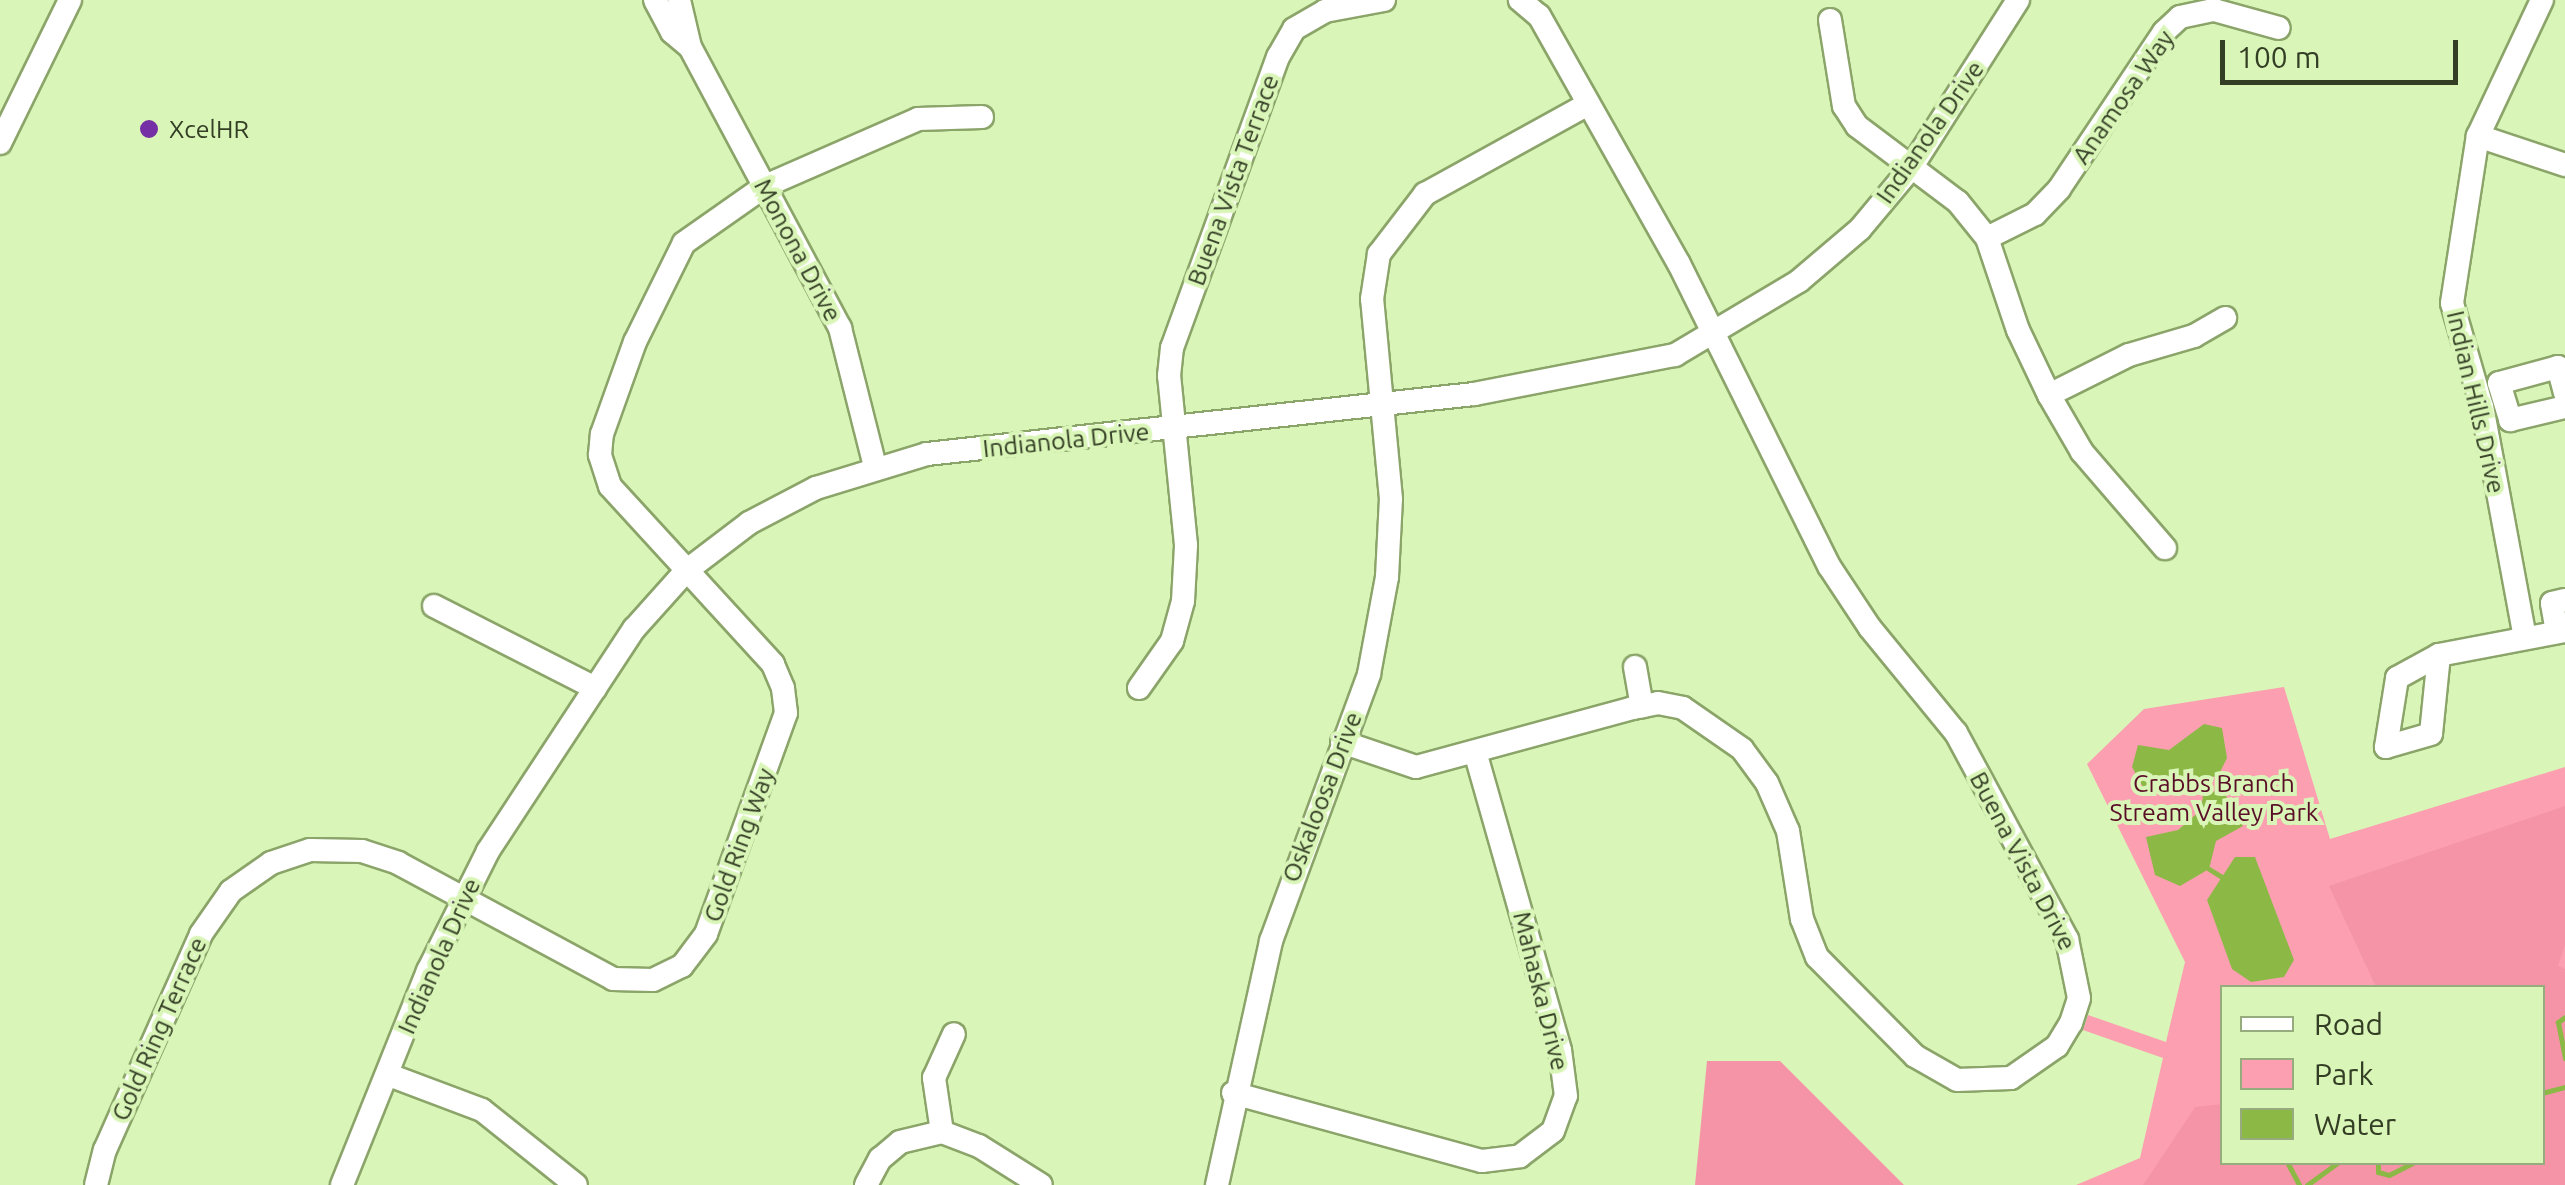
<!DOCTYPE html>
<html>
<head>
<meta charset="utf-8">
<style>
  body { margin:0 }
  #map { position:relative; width:2565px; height:1185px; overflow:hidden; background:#d9f5b7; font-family:Ubuntu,sans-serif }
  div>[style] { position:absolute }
  .green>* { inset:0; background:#fc9fb1 }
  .forest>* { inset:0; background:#f694a7 }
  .water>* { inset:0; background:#8cb846 }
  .stream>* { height:5px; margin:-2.5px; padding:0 2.5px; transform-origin:2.5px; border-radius:2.5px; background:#8cb846 }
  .roads { filter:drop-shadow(2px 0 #8ba469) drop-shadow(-2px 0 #8ba469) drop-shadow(0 2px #8ba469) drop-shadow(0 -2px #8ba469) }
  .minor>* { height:22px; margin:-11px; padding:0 11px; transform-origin:11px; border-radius:11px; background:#fff }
  .dots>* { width:28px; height:28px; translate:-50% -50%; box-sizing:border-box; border:5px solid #d9f5b7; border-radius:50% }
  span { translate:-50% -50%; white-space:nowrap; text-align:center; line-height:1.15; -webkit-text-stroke:8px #d9f5b7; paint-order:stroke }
  .street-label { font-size:25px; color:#333e25 }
  .poi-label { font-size:25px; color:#333e25 }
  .left { translate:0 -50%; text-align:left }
  .park-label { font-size:25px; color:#590d26 }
  .legend { position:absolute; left:2220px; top:985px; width:325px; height:180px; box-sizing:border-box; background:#d9f5b7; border:2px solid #97ac7d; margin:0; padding:12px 18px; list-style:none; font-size:30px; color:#333e25 }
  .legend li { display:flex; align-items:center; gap:20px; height:50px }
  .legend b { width:50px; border:2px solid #97ac7d }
  .scale { position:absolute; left:2220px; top:40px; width:238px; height:45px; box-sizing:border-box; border:5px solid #333e25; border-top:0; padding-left:12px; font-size:30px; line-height:35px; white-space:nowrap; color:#333e25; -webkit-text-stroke:8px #d9f5b7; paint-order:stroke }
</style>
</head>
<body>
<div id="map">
  <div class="green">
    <i style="clip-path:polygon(evenodd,2284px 687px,2330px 839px,2565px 767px,2565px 1185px,2076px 1185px,2140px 1158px,2163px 1058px,2083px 1030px,2088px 1015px,2166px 1042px,2185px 962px,2087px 764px,2144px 709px,2284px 687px,2222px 988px,2542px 988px,2542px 1162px,2222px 1162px,2222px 988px)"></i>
  </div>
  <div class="forest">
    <i style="clip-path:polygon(2565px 806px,2565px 945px,2558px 966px,2565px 969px,2565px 1185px,2143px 1185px,2195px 1107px,2222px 1104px,2222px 1162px,2542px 1162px,2542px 988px,2376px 987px,2329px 886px)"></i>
    <i style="clip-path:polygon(1707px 1061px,1780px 1061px,1904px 1185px,1695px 1185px)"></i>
  </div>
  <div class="water">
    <i style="clip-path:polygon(2204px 724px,2222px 728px,2227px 758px,2218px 776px,2143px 787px,2132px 767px,2138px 745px,2169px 750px)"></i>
    <i style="clip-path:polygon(2222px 789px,2243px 826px,2216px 841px,2209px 869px,2180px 886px,2155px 875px,2146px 837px,2178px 830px,2201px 810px,2203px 795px)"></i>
    <i style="clip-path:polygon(2235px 857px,2255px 857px,2294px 960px,2284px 977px,2251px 982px,2232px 969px,2207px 900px)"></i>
  </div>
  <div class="stream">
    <i style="left:2205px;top:780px;width:16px;rotate:72deg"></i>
    <i style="left:2209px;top:869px;width:15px;rotate:32deg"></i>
    <i style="left:2565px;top:1017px;width:9px;rotate:144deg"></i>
    <i style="left:2558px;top:1022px;width:37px;rotate:79deg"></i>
    <i style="left:2542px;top:1093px;width:24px;rotate:-15deg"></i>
    <i style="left:2287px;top:1162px;width:26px;rotate:62deg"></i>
    <i style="left:2378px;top:1162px;width:10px;rotate:90deg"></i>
    <i style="left:2378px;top:1172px;width:11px;rotate:15deg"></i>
    <i style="left:2389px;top:1175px;width:28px;rotate:-27deg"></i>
    <i style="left:2307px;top:1185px;width:39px;rotate:-36deg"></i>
  </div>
  <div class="roads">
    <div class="minor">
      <i style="left:655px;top:0;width:36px;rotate:62deg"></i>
      <i style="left:672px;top:32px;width:23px;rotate:40deg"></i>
      <i style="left:679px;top:0;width:48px;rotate:76.8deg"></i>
      <i style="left:690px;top:47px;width:319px;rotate:61.9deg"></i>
      <i style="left:840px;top:328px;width:142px;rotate:75.8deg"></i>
      <i style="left:1830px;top:20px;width:87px;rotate:80.8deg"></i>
      <i style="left:1844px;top:106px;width:24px;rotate:57deg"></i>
      <i style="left:1857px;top:126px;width:126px;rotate:37deg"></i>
      <i style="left:1958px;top:202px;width:46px;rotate:51.1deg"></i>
      <i style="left:1987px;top:238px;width:97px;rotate:71.4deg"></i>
      <i style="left:2018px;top:330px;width:72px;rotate:64.5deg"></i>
      <i style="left:2049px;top:395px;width:66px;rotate:59.9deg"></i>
      <i style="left:2082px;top:452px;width:127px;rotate:49.2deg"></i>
      <i style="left:2478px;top:136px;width:92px;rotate:18.4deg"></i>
      <i style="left:0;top:143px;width:159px;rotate:-63.9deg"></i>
      <i style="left:1987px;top:238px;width:54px;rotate:-26.6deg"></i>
      <i style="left:2035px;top:214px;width:35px;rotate:-46deg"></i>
      <i style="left:2059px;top:189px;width:189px;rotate:-56.2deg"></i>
      <i style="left:2164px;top:32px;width:22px;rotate:-43deg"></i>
      <i style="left:2180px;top:17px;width:35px;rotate:-12deg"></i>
      <i style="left:2214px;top:10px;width:67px;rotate:15.5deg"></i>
      <i style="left:2565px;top:393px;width:27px;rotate:-105deg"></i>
      <i style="left:2558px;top:367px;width:61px;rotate:164.8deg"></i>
      <i style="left:2499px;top:383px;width:39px;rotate:73deg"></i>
      <i style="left:2510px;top:420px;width:57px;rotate:-13.3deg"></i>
      <i style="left:2049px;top:395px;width:89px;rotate:-26.6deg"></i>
      <i style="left:2129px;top:355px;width:68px;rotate:-16.3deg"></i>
      <i style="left:2194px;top:336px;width:36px;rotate:-30deg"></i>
      <i style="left:434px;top:606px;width:181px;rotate:27deg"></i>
      <i style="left:2557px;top:632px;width:29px;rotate:-100deg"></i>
      <i style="left:2552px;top:603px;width:13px;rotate:-13deg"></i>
      <i style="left:2525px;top:638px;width:235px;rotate:-100.5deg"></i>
      <i style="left:2482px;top:407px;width:108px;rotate:-106.1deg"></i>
      <i style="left:2452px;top:303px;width:169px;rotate:-81.2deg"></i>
      <i style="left:2478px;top:136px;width:150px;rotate:-64.8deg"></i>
      <i style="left:2439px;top:655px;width:79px;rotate:95.8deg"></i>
      <i style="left:2431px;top:734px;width:47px;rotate:163.9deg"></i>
      <i style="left:2386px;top:747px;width:70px;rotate:-80.9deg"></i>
      <i style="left:2397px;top:678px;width:48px;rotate:-28.7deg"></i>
      <i style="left:2439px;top:655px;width:128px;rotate:-10.8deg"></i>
      <i style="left:1635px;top:667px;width:40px;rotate:80deg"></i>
      <i style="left:1139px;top:688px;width:57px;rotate:-54.9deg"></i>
      <i style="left:1172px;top:641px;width:41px;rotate:-74.6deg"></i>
      <i style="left:1183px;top:601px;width:56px;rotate:-86.9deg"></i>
      <i style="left:1186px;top:545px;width:170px;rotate:-95.7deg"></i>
      <i style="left:1169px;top:376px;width:28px;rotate:-84deg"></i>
      <i style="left:1172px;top:348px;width:310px;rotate:-70deg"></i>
      <i style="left:1278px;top:57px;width:32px;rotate:-60deg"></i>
      <i style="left:1294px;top:29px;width:36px;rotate:-30deg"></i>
      <i style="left:1325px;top:11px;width:60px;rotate:-10.6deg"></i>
      <i style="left:1342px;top:742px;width:78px;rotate:18.7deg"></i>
      <i style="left:1416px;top:767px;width:225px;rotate:-15.2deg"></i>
      <i style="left:1633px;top:708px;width:25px;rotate:-11deg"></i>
      <i style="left:1658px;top:703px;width:25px;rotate:11deg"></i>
      <i style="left:1683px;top:708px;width:72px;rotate:34.8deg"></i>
      <i style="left:1742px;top:749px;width:42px;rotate:53.7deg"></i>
      <i style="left:1767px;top:783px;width:52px;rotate:66.4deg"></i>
      <i style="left:1788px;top:831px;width:89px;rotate:81deg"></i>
      <i style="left:1802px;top:919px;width:41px;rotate:68.5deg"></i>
      <i style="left:1817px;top:957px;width:139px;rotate:45.3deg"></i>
      <i style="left:1915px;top:1056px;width:48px;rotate:29.7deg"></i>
      <i style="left:1957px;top:1080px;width:54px;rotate:-2.1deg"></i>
      <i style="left:2011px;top:1078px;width:56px;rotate:-34.8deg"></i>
      <i style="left:2057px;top:1046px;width:27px;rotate:-59deg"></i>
      <i style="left:2071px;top:1023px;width:26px;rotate:-72deg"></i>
      <i style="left:2079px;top:998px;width:60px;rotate:-101.5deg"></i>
      <i style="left:2067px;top:939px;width:234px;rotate:-118.3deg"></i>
      <i style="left:1956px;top:733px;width:136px;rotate:-129.3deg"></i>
      <i style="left:1870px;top:628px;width:74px;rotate:-123.5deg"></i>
      <i style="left:1829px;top:566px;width:337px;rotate:-116.4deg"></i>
      <i style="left:1679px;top:264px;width:285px;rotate:-119.4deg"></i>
      <i style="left:1539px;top:16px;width:25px;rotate:-140deg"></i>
      <i style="left:389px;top:1075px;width:99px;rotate:20.6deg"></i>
      <i style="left:482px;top:1110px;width:120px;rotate:38.6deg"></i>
      <i style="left:1233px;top:1093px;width:258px;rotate:15.3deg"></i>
      <i style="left:1482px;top:1161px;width:38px;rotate:-7deg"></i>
      <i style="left:1520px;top:1156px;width:41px;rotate:-37.1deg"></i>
      <i style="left:1553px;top:1131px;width:37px;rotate:-70deg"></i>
      <i style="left:1566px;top:1096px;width:46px;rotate:-97.4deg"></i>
      <i style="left:1560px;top:1050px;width:307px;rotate:-105.9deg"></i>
      <i style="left:942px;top:1132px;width:55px;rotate:-98.4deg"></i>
      <i style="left:934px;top:1078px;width:48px;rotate:-65.6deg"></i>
      <i style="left:96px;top:1185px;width:36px;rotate:-76deg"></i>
      <i style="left:105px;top:1150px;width:236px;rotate:-66deg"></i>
      <i style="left:201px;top:934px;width:52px;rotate:-55.1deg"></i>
      <i style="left:231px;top:891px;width:49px;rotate:-35deg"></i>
      <i style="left:271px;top:863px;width:41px;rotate:-18.4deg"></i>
      <i style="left:310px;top:850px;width:52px;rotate:1.1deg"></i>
      <i style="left:362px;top:851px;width:38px;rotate:18deg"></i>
      <i style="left:398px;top:863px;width:244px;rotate:28.3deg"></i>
      <i style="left:613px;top:979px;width:40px;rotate:1.4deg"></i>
      <i style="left:653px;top:980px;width:32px;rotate:-26deg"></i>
      <i style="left:682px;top:966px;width:40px;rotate:-53deg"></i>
      <i style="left:706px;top:934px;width:235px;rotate:-70.1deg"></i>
      <i style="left:786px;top:713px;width:25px;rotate:-97deg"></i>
      <i style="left:783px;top:688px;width:26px;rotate:-113deg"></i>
      <i style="left:773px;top:664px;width:241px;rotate:-132.5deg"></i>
      <i style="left:610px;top:486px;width:33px;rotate:-108deg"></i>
      <i style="left:600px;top:455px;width:21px;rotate:-85deg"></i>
      <i style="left:602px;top:434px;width:98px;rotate:-70.3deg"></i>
      <i style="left:635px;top:342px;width:110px;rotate:-63.7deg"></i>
      <i style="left:684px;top:243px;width:99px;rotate:-35.1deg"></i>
      <i style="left:765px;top:186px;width:167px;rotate:-23.6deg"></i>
      <i style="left:918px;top:119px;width:64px;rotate:-1.8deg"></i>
      <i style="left:342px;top:1185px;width:231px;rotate:-68.1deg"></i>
      <i style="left:428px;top:971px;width:134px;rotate:-63.4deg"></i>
      <i style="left:488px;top:851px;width:266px;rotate:-56.7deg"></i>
      <i style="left:634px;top:629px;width:78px;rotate:-48.1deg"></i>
      <i style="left:686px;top:571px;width:79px;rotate:-37.3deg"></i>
      <i style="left:749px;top:523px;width:76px;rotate:-27.6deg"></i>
      <i style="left:816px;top:488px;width:116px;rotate:-17deg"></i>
      <i style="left:927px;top:454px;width:550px;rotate:-6.26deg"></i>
      <i style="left:1474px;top:394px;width:205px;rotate:-11deg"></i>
      <i style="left:1675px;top:355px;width:144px;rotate:-30.8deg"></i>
      <i style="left:1799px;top:281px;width:80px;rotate:-40.4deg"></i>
      <i style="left:1860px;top:229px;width:80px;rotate:-50.1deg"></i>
      <i style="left:1911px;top:168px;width:199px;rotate:-57.5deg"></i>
      <i style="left:866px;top:1185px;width:30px;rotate:-62deg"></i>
      <i style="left:880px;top:1159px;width:26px;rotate:-40deg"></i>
      <i style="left:900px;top:1142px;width:43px;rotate:-13.4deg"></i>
      <i style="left:942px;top:1132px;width:40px;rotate:21deg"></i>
      <i style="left:979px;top:1146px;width:73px;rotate:32.2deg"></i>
      <i style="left:1217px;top:1185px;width:250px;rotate:-77.5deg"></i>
      <i style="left:1271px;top:941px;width:284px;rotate:-69.8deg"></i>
      <i style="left:1369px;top:674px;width:99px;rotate:-79.5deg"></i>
      <i style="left:1387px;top:577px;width:78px;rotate:-87.1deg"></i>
      <i style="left:1391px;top:499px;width:201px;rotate:-95.4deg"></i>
      <i style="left:1372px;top:299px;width:46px;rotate:-81.2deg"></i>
      <i style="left:1379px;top:254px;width:76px;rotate:-52.5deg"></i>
      <i style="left:1425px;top:194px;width:186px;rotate:-28.9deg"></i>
    </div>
  </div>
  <div class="dots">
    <i style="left:149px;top:129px;background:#7430a4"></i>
  </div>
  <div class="street-label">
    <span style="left:2123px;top:97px;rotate:-55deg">Anamosa Way</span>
    <span style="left:1930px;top:132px;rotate:-55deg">Indianola Drive</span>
    <span style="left:1233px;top:180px;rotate:-70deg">Buena Vista Terrace</span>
    <span style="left:798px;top:250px;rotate:62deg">Monona Drive</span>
    <span style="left:2476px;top:402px;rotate:77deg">Indian Hills Drive</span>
    <span style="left:1066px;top:440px;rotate:-6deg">Indianola Drive</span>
    <span style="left:1322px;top:797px;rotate:-69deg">Oskaloosa Drive</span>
    <span style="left:739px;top:845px;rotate:-70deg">Gold Ring Way</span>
    <span style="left:2023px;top:861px;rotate:62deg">Buena Vista Drive</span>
    <span style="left:439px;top:956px;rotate:-66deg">Indianola Drive</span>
    <span style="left:1541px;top:991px;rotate:76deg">Mahaska Drive</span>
    <span style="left:159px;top:1029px;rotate:-66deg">Gold Ring Terrace</span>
  </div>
  <div class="poi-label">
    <span class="left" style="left:169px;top:129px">XcelHR</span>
  </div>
  <div class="park-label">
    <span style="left:2214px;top:798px">Crabbs Branch<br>Stream Valley Park</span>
  </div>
  <ul class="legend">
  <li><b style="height:12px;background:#fff"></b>Road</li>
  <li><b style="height:28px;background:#fc9fb1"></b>Park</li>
  <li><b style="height:28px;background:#8cb846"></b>Water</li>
  </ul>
  <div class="scale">100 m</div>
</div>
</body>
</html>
